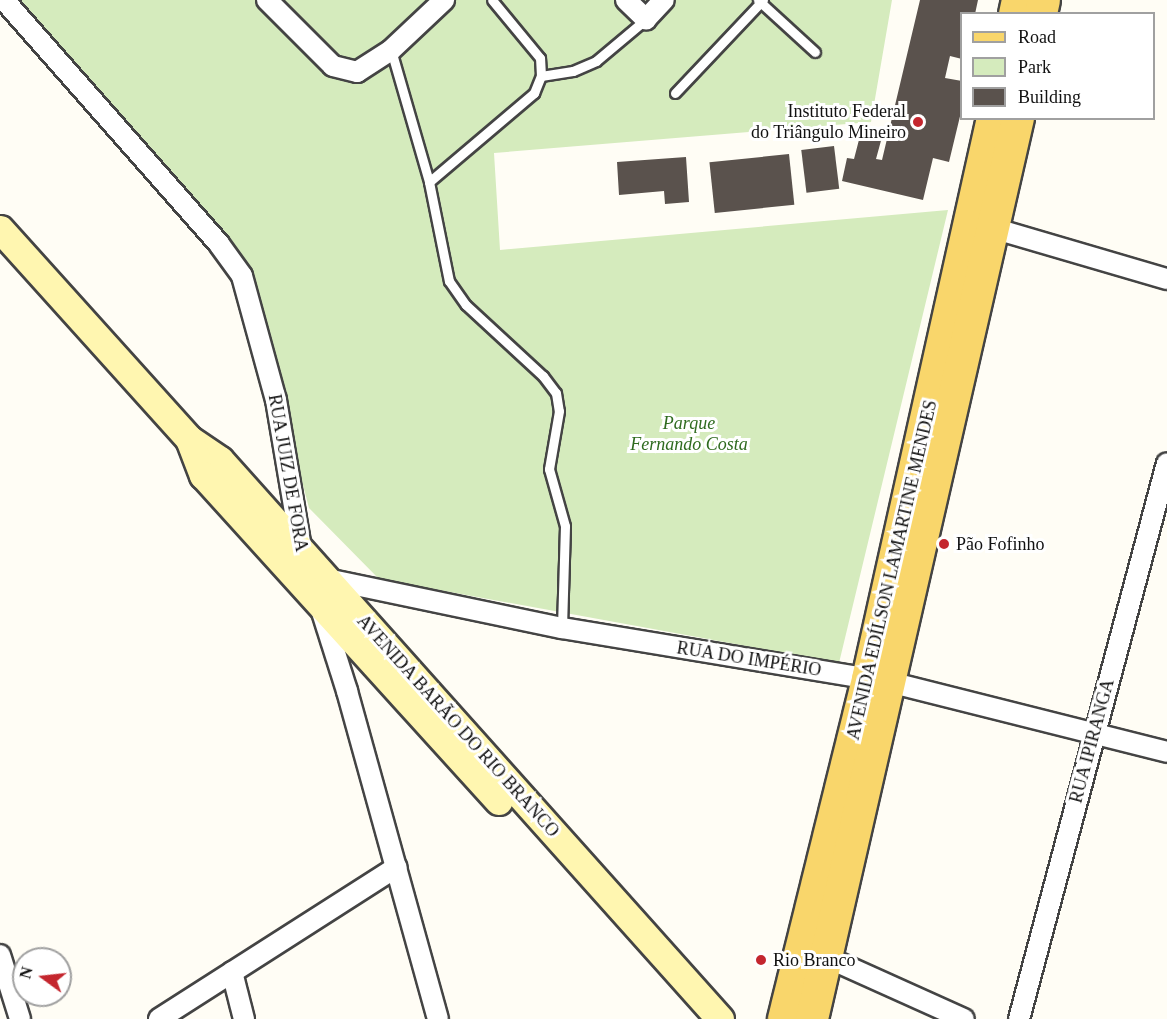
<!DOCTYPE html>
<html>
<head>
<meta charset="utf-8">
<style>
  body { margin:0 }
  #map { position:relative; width:1167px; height:1019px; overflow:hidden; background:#fffdf5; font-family:"Times New Roman",serif }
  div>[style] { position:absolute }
  .green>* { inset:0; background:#d5ebbd }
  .building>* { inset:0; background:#5a524d; transform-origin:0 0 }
  .roads { filter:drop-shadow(2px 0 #444) drop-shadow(-2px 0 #444) drop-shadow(0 2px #444) drop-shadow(0 -2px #444) }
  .lane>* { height:9px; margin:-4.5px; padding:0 4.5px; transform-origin:4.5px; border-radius:4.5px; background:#fff }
  .street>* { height:20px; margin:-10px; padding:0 10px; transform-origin:10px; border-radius:10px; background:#fff }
  .secondary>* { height:27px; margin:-13.5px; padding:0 13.5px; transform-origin:13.5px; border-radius:13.5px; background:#fff6b0 }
  .primary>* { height:32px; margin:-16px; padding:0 16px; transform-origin:16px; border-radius:16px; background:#f9d66b }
  .dots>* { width:16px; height:16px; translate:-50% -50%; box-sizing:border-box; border:3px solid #fff; border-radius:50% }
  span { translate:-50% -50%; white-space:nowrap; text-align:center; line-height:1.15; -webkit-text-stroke:6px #fff; paint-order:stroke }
  .poi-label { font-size:18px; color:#111 }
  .right { translate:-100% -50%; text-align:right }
  .left { translate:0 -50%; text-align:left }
  .park-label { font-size:18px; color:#2f6b1f; font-style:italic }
  .street-label { font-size:18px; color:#111 }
  .legend { position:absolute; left:960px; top:12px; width:195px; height:108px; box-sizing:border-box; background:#fff; border:2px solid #a0a0a0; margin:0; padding:8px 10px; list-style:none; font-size:18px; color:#111 }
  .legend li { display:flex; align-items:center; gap:12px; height:30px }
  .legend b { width:30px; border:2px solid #a0a0a0 }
  .north { position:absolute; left:12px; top:947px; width:60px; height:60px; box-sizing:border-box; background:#fff; border:2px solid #a0a0a0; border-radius:50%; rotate:285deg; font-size:16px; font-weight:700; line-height:24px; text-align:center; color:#111 }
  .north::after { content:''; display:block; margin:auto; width:21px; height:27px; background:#c4262e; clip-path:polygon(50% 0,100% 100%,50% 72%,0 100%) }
</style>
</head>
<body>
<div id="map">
  <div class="green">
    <i style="clip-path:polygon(19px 0,892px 0,871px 122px,494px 153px,500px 250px,948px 210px,839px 663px,379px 579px,309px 508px,245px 263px)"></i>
  </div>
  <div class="building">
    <i style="clip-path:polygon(920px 0,978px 0,975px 14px,962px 14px,962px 59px,950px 56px,945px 78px,962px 81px,962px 108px,949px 162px,933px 158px,923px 200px,842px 181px,847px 158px,854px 159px,861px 132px,882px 137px,876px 159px,882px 160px)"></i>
    <i style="left:834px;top:146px;width:43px;height:33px;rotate:83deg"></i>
    <i style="left:789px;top:154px;width:51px;height:80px;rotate:84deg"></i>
    <i style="clip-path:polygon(686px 157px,689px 202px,665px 204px,664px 191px,619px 195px,617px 162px)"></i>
  </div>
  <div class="roads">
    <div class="lane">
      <i style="left:758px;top:0;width:77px;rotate:42.4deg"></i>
      <i style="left:391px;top:50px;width:137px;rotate:73.9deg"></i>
      <i style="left:429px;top:182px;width:101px;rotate:78.6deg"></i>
      <i style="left:449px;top:281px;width:29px;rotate:55deg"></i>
      <i style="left:466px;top:305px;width:105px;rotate:42.7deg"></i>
      <i style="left:543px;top:376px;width:21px;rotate:53deg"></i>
      <i style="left:556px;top:393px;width:18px;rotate:81deg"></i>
      <i style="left:559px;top:411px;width:59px;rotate:99.8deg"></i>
      <i style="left:549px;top:469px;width:59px;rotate:74.3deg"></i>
      <i style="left:565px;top:526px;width:102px;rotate:91.7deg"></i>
      <i style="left:541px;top:76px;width:32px;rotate:-9deg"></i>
      <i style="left:573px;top:71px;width:25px;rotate:-23deg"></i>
      <i style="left:596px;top:61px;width:65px;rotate:-40deg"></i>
      <i style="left:675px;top:93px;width:128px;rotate:-46.6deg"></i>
      <i style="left:429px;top:182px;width:138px;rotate:-40.3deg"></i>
      <i style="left:534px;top:93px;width:18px;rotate:-68deg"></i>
      <i style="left:541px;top:76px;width:18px;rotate:-93deg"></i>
      <i style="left:540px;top:58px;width:75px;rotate:-129.6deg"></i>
    </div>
    <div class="street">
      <i style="left:4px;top:0;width:325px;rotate:48.6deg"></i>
      <i style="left:219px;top:244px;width:39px;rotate:54deg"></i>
      <i style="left:242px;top:276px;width:129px;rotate:74.7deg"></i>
      <i style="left:276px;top:400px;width:155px;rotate:80.4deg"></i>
      <i style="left:267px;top:0;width:93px;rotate:45deg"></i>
      <i style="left:333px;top:66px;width:25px;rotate:14deg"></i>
      <i style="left:357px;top:72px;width:40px;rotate:-32.9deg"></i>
      <i style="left:391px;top:50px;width:73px;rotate:-43.3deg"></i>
      <i style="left:626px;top:0;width:28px;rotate:44deg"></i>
      <i style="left:646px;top:19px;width:26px;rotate:-47deg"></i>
      <i style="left:982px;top:225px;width:193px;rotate:16.3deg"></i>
      <i style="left:327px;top:579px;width:240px;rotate:11.8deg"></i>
      <i style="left:562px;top:628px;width:331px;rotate:9.4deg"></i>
      <i style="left:889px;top:682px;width:287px;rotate:14.1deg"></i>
      <i style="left:322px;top:612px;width:83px;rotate:72.4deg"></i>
      <i style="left:347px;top:691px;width:340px;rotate:74.5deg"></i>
      <i style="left:0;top:955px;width:67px;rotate:72.6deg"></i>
      <i style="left:826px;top:957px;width:151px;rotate:24.2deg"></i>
      <i style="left:232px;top:972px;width:49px;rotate:75.7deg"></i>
      <i style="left:159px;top:1019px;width:282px;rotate:-32.6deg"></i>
      <i style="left:1019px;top:1019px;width:575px;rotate:-75.09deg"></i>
    </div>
    <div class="secondary">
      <i style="left:0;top:229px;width:283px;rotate:48deg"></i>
      <i style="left:189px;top:439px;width:37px;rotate:34deg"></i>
      <i style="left:220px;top:460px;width:750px;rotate:48.19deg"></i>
      <i style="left:189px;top:439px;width:39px;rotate:69deg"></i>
      <i style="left:203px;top:475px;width:440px;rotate:47.8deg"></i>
    </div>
    <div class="primary">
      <i style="left:1015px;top:14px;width:14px;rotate:-78deg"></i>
      <i style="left:1041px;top:14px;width:14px;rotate:-78deg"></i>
      <i style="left:784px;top:1019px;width:350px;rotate:-76.1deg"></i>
      <i style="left:868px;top:679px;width:575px;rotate:-77.44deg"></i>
      <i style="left:812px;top:1019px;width:924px;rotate:-77.12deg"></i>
    </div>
  </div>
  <div class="dots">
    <i style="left:918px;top:122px;background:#c4262e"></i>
    <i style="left:944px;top:544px;background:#c4262e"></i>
    <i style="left:761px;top:960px;background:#c4262e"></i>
  </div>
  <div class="poi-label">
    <span class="right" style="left:906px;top:122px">Instituto Federal<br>do Triângulo Mineiro</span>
    <span class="left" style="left:956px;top:544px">Pão Fofinho</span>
    <span class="left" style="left:773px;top:960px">Rio Branco</span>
  </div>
  <div class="park-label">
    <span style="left:689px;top:434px">Parque<br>Fernando Costa</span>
  </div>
  <div class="street-label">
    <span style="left:288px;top:473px;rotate:80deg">RUA JUIZ DE FORA</span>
    <span style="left:892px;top:570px;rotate:-77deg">AVENIDA EDÍLSON LAMARTINE MENDES</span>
    <span style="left:749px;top:659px;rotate:9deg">RUA DO IMPÉRIO</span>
    <span style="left:458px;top:726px;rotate:48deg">AVENIDA BARÃO DO RIO BRANCO</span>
    <span style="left:1092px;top:741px;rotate:-75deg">RUA IPIRANGA</span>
  </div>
  <ul class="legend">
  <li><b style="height:8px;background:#f9d66b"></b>Road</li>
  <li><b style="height:16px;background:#d5ebbd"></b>Park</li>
  <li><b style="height:16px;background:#5a524d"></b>Building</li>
  </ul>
  <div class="north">N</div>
</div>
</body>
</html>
